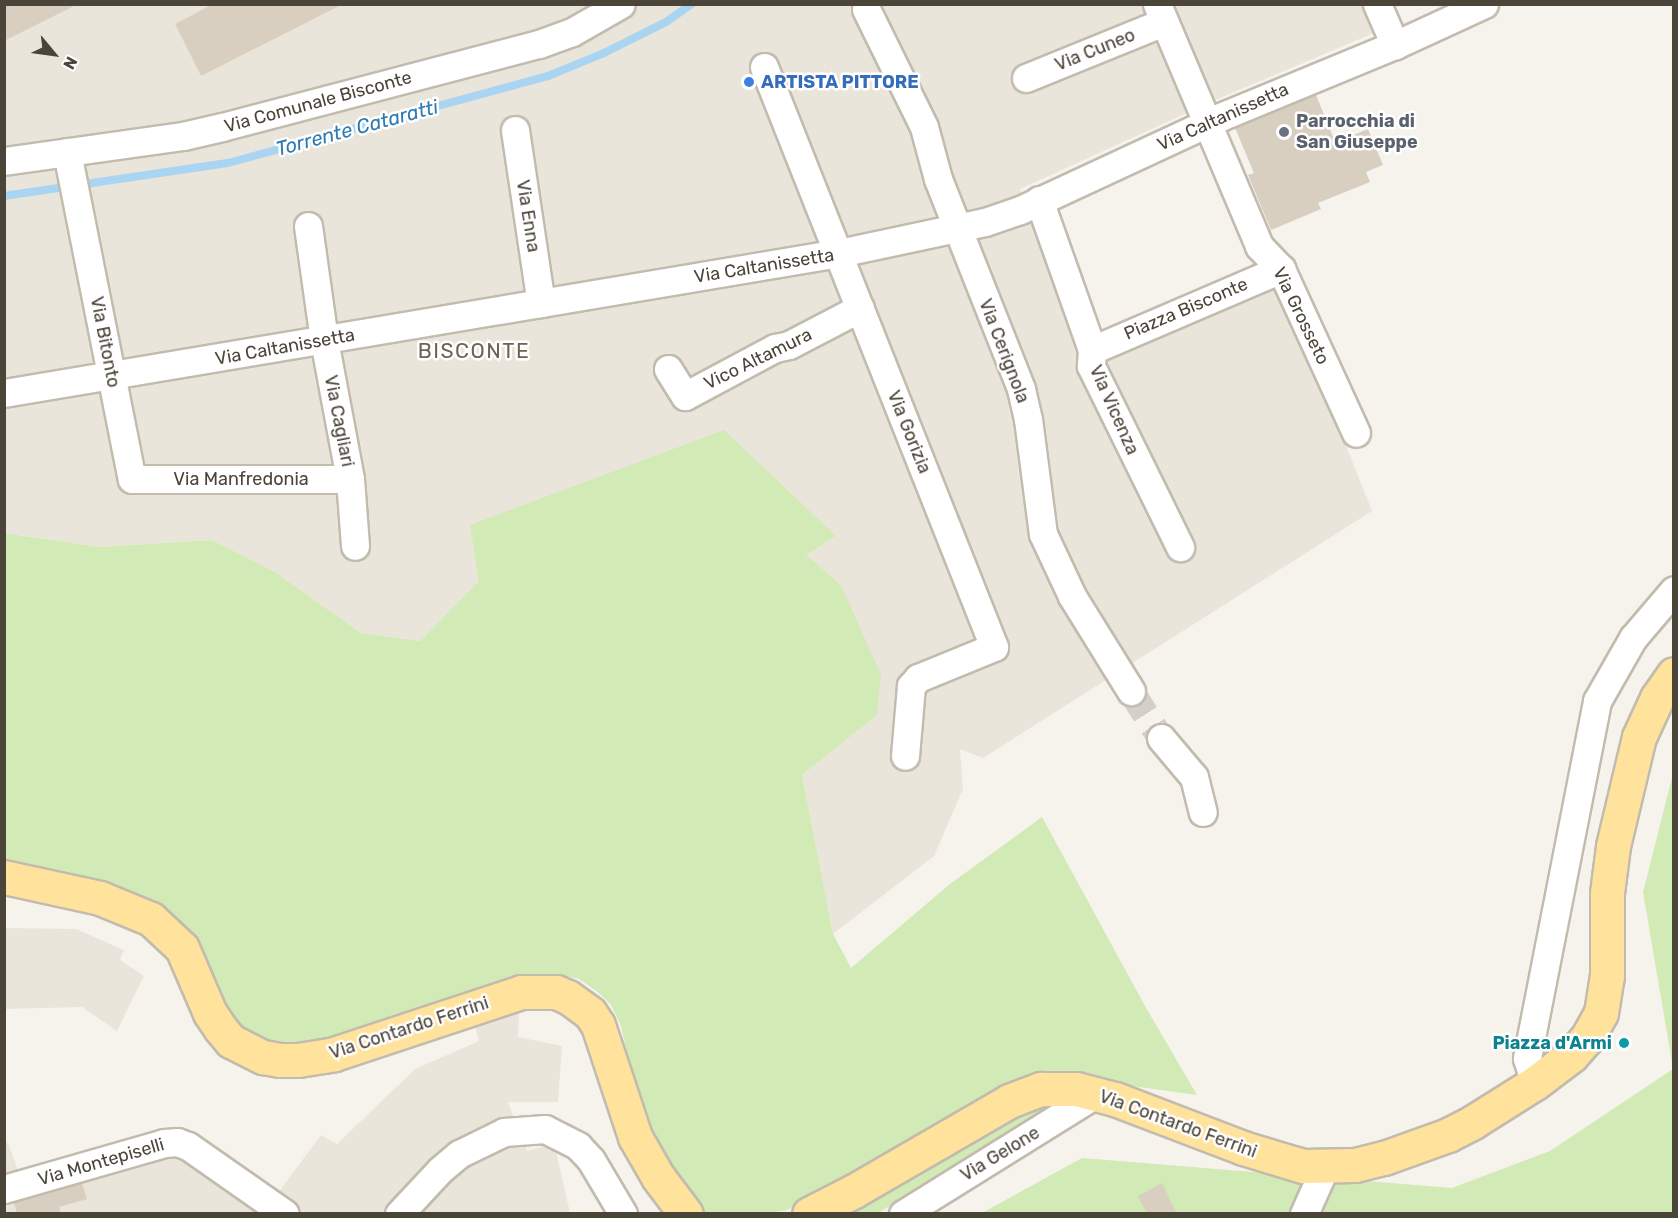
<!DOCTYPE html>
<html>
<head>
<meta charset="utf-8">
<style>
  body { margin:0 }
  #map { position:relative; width:1678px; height:1218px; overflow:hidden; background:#f6f3ec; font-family:Rubik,sans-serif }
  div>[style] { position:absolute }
  .residential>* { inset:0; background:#eae5da }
  .green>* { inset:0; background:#d2eab5 }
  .stream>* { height:8px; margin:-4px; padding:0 4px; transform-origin:4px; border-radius:4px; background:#a9d4f2 }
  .building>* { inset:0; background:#d8cfc1 }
  .minor-tunnel>* { height:27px; margin-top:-13.5px; transform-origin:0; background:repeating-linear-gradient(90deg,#d4d0c8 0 27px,transparent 0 41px) }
  .roads { filter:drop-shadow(2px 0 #c2bbae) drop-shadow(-2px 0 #c2bbae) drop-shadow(0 2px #c2bbae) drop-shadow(0 -2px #c2bbae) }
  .minor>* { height:27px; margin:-13.5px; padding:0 13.5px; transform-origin:13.5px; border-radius:13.5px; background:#fff }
  .major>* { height:33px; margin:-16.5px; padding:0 16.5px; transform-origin:16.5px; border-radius:16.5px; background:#ffe39c }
  .dots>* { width:16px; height:16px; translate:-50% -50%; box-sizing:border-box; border:3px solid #fff; border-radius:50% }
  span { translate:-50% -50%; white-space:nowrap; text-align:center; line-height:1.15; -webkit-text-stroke:5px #fff; paint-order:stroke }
  .street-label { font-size:18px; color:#4b4439 }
  .shop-label { font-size:18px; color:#366cbe; font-weight:700 }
  .left { translate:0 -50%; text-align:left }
  .worship-label { font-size:18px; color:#5b616d; font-weight:700 }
  .culture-label { font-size:18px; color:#0d838f; font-weight:700 }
  .right { translate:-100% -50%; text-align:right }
  .water-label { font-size:20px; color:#2e7ab2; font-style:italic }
  .quarter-label { font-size:21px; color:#6e6250; letter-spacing:1.5px }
  .frame { position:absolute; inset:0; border:6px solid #4b4439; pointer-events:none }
  .north { position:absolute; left:24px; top:24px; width:60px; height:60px; -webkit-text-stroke:4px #fff; paint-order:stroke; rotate:119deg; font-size:16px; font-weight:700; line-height:24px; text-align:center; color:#4b4439 }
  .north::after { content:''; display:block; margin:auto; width:21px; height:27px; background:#4b4439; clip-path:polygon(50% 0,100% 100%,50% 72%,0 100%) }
</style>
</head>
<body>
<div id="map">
  <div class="residential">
    <i style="clip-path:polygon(4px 5px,1361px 5px,1374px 33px,1213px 101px,1020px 189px,1082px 369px,1281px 283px,1372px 511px,983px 758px,960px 749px,963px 789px,934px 856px,833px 934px,802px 775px,876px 715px,841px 585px,805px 555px,835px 537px,479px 581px,420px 641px,361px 633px,275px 572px,212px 540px,99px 547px,5px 533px)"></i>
    <i style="clip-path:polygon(5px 928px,76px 929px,124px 950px,120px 960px,144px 976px,117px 1031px,82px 1007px,5px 1009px)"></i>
    <i style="clip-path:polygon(519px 1012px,518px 1037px,562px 1046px,558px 1102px,508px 1102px,527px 1151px,554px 1143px,570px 1213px,5px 1213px,4px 1143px,8px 1143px,24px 1187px,170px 1148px,269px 1205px,321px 1135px,337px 1144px,415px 1069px,479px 1041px,475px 1026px)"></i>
  </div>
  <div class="green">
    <i style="clip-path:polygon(724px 430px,836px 536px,806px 555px,841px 585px,881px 675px,877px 715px,802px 775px,833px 934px,851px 968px,950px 884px,1042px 817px,1145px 1006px,1197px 1095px,1082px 1079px,787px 1210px,770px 1213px,701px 1213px,659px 1153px,636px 1094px,621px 1026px,611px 1005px,598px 992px,579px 979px,557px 974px,512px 978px,320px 1046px,273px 1043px,241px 1026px,229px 1012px,202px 949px,191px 932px,169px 910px,154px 900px,109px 883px,65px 872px,5px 862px,4px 533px,99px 547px,212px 540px,275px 572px,361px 633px,420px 641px,479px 581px,470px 525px)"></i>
    <i style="clip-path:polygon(1673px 774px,1673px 1068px,1643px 892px)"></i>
    <i style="clip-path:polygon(1673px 1069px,1673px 1213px,980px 1214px,1082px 1158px,1452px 1188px,1550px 1151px)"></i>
    <i style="clip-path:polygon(1060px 1102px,878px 1213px,841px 1214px,1010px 1119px,1041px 1106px)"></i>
  </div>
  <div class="stream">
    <i style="left:4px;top:196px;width:226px;rotate:-8.4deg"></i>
    <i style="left:228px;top:163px;width:332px;rotate:-15.2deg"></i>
    <i style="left:548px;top:76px;width:61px;rotate:-22.3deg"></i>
    <i style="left:604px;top:53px;width:69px;rotate:-26.6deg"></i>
    <i style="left:666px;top:22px;width:32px;rotate:-35deg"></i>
  </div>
  <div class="building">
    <i style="clip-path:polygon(4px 4px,78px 4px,4px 41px)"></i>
    <i style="clip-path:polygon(213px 4px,343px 4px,201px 76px,175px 24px)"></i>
    <i style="clip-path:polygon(1316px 95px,1334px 139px,1349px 132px,1351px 136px,1368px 129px,1383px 165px,1366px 172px,1370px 182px,1318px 203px,1321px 209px,1271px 230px,1248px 175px,1254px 173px,1235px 128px)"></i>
    <i style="clip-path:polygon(82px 1183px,87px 1199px,59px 1207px,61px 1214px,17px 1214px,14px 1203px)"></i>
    <i style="clip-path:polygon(1162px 1183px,1177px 1214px,1147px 1214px,1138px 1196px)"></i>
  </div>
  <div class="minor-tunnel">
    <i style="left:1131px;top:691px;width:56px;rotate:57.4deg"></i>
  </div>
  <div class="roads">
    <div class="minor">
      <i style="left:1157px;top:4px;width:263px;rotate:67.1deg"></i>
      <i style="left:1259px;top:246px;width:32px;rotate:46deg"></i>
      <i style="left:1281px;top:269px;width:180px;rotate:65.4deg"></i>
      <i style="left:1377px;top:4px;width:45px;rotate:66.3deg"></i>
      <i style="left:866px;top:9px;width:131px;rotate:63.8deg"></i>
      <i style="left:924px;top:127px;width:54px;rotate:74.9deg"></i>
      <i style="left:938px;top:179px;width:226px;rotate:68.4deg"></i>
      <i style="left:1021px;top:389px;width:31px;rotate:77deg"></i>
      <i style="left:1028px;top:419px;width:116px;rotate:82.6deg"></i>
      <i style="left:1043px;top:534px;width:68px;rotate:64.9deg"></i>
      <i style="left:1072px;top:596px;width:112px;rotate:58.2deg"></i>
      <i style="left:764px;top:67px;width:624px;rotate:68.37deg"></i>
      <i style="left:994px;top:647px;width:82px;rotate:157.8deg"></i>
      <i style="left:918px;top:678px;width:11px;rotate:131deg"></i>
      <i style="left:911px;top:686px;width:70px;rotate:94.9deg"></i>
      <i style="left:1026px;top:78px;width:149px;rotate:-22.1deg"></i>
      <i style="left:515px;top:130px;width:175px;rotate:81.5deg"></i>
      <i style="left:67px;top:152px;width:333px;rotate:78.8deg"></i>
      <i style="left:132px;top:479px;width:218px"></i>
      <i style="left:4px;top:161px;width:181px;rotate:-8deg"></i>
      <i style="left:183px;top:136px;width:40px;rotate:-13deg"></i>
      <i style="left:222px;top:127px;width:328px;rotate:-14.7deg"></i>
      <i style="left:539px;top:44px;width:35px;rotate:-20deg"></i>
      <i style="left:572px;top:32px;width:56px;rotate:-29.7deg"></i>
      <i style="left:1039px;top:200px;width:159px;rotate:70.5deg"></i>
      <i style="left:1092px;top:350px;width:16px;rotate:94deg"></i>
      <i style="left:1091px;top:366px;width:202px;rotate:63.8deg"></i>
      <i style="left:308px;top:226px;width:115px;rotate:82deg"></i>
      <i style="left:324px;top:340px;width:141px;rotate:79.4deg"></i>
      <i style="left:350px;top:479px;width:67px;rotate:85.7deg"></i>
      <i style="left:1092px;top:350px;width:206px;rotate:-23.2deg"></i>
      <i style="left:668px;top:369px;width:32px;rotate:58deg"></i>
      <i style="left:685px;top:396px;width:102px;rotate:-28.1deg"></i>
      <i style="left:775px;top:348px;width:14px;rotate:-12deg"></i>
      <i style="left:789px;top:345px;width:80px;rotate:-27.5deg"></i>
      <i style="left:4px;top:393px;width:847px;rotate:-9.52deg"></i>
      <i style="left:839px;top:253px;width:149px;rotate:-12deg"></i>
      <i style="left:985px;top:222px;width:37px;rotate:-19deg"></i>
      <i style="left:1020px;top:210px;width:221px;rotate:-24.9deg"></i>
      <i style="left:1220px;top:117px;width:189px;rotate:-22.4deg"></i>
      <i style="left:1395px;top:45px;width:98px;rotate:-24.7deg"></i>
      <i style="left:1161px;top:738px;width:51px;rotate:49.8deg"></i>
      <i style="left:1194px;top:777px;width:36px;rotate:76deg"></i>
      <i style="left:1535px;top:1083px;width:26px;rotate:-108deg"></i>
      <i style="left:1527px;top:1058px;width:364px;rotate:-78.9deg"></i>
      <i style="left:1597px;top:701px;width:73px;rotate:-60.3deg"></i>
      <i style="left:1633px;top:638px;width:63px;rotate:-49.5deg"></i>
      <i style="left:4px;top:1189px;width:166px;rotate:-16deg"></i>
      <i style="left:164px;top:1143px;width:13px;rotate:-4deg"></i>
      <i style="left:177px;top:1142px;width:12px;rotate:20deg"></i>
      <i style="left:188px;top:1146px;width:118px;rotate:35deg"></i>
      <i style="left:399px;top:1214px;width:60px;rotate:-47deg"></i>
      <i style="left:440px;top:1170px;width:25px;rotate:-40deg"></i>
      <i style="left:459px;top:1154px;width:50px;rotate:-26.1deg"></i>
      <i style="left:504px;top:1132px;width:41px;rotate:-4.2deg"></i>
      <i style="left:545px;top:1129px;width:37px;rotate:27deg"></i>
      <i style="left:578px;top:1146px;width:19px;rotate:47deg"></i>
      <i style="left:591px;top:1160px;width:63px;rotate:59.3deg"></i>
      <i style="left:903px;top:1214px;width:227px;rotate:-31.9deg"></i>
      <i style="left:1304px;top:1214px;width:51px;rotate:-65.9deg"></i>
    </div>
    <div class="major">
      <i style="left:4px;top:877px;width:98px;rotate:12.3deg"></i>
      <i style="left:100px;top:898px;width:55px;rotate:22.4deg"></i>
      <i style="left:151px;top:919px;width:42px;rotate:43.1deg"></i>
      <i style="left:182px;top:948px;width:71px;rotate:66.7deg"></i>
      <i style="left:210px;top:1013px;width:18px;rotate:56deg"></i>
      <i style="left:220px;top:1028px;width:17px;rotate:50deg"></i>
      <i style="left:231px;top:1041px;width:36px;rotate:27deg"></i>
      <i style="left:263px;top:1057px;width:17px;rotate:10deg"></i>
      <i style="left:280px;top:1060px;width:18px"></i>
      <i style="left:298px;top:1060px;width:36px;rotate:-9deg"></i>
      <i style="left:334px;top:1054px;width:197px;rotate:-18.3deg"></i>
      <i style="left:521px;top:992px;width:35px"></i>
      <i style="left:556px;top:992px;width:13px;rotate:23deg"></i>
      <i style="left:568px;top:997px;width:27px;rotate:36deg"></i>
      <i style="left:590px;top:1013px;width:14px;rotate:56deg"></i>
      <i style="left:598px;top:1025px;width:118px;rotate:71.7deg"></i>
      <i style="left:635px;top:1137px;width:46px;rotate:60.1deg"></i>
      <i style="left:658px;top:1177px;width:46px;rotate:52.9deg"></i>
      <i style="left:809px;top:1214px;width:51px;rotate:-27.1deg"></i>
      <i style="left:854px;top:1191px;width:179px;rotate:-30.1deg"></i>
      <i style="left:1009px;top:1101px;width:34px;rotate:-21deg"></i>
      <i style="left:1041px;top:1089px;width:35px"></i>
      <i style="left:1076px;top:1089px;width:40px;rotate:14.4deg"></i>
      <i style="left:1115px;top:1099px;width:137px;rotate:20.9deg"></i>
      <i style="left:1243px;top:1148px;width:63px;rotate:16.7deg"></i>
      <i style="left:1303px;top:1166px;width:52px;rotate:-1.1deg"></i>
      <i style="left:1355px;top:1165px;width:30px;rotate:-14deg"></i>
      <i style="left:1384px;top:1158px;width:68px;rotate:-19.8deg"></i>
      <i style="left:1448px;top:1135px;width:28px;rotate:-27deg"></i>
      <i style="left:1473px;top:1122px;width:73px;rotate:-32.2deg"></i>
      <i style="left:1535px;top:1083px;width:46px;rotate:-37.1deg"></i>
      <i style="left:1572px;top:1055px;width:23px;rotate:-49deg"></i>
      <i style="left:1587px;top:1038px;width:29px;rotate:-61deg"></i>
      <i style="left:1601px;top:1013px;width:37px;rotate:-81deg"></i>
      <i style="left:1607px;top:976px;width:83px;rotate:-90deg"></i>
      <i style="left:1607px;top:893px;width:47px;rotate:-82.7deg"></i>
      <i style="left:1613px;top:846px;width:112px;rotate:-76.6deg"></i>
      <i style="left:1639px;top:737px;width:43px;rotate:-65.2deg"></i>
      <i style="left:1657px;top:698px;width:29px;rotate:-55deg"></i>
    </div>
  </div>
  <div class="dots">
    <i style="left:749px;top:82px;background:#3f7fe0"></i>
    <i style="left:1284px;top:132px;background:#6b7280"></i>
    <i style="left:1624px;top:1043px;background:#0f9aa8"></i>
  </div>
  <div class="street-label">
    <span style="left:1095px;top:50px;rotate:-22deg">Via Cuneo</span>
    <span style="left:318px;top:102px;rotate:-15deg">Via Comunale Bisconte</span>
    <span style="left:1223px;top:117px;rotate:-24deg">Via Caltanissetta</span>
    <span style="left:528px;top:216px;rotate:81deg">Via Enna</span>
    <span style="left:764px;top:266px;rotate:-9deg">Via Caltanissetta</span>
    <span style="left:1186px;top:309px;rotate:-23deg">Piazza Bisconte</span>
    <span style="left:1301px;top:316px;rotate:64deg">Via Grosseto</span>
    <span style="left:105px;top:342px;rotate:79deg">Via Bitonto</span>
    <span style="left:285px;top:347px;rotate:-10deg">Via Caltanissetta</span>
    <span style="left:1004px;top:351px;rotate:69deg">Via Cerignola</span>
    <span style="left:758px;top:359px;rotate:-26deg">Vico Altamura</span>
    <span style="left:1114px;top:410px;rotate:66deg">Via Vicenza</span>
    <span style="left:339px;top:421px;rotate:79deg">Via Cagliari</span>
    <span style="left:909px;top:432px;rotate:68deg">Via Gorizia</span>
    <span style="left:241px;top:479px">Via Manfredonia</span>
    <span style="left:409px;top:1028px;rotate:-18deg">Via Contardo Ferrini</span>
    <span style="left:1178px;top:1124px;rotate:20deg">Via Contardo Ferrini</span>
    <span style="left:1000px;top:1154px;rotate:-31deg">Via Gelone</span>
    <span style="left:101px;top:1162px;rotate:-16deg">Via Montepiselli</span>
  </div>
  <div class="shop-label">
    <span class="left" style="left:761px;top:82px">ARTISTA PITTORE</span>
  </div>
  <div class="worship-label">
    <span class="left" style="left:1296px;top:132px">Parrocchia di<br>San Giuseppe</span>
  </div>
  <div class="culture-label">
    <span class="right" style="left:1612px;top:1043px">Piazza d'Armi</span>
  </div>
  <div class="water-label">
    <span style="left:357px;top:128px;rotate:-15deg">Torrente Cataratti</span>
  </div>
  <div class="quarter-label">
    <span style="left:474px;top:351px">BISCONTE</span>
  </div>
  <div class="frame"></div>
  <div class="north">N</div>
</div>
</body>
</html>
